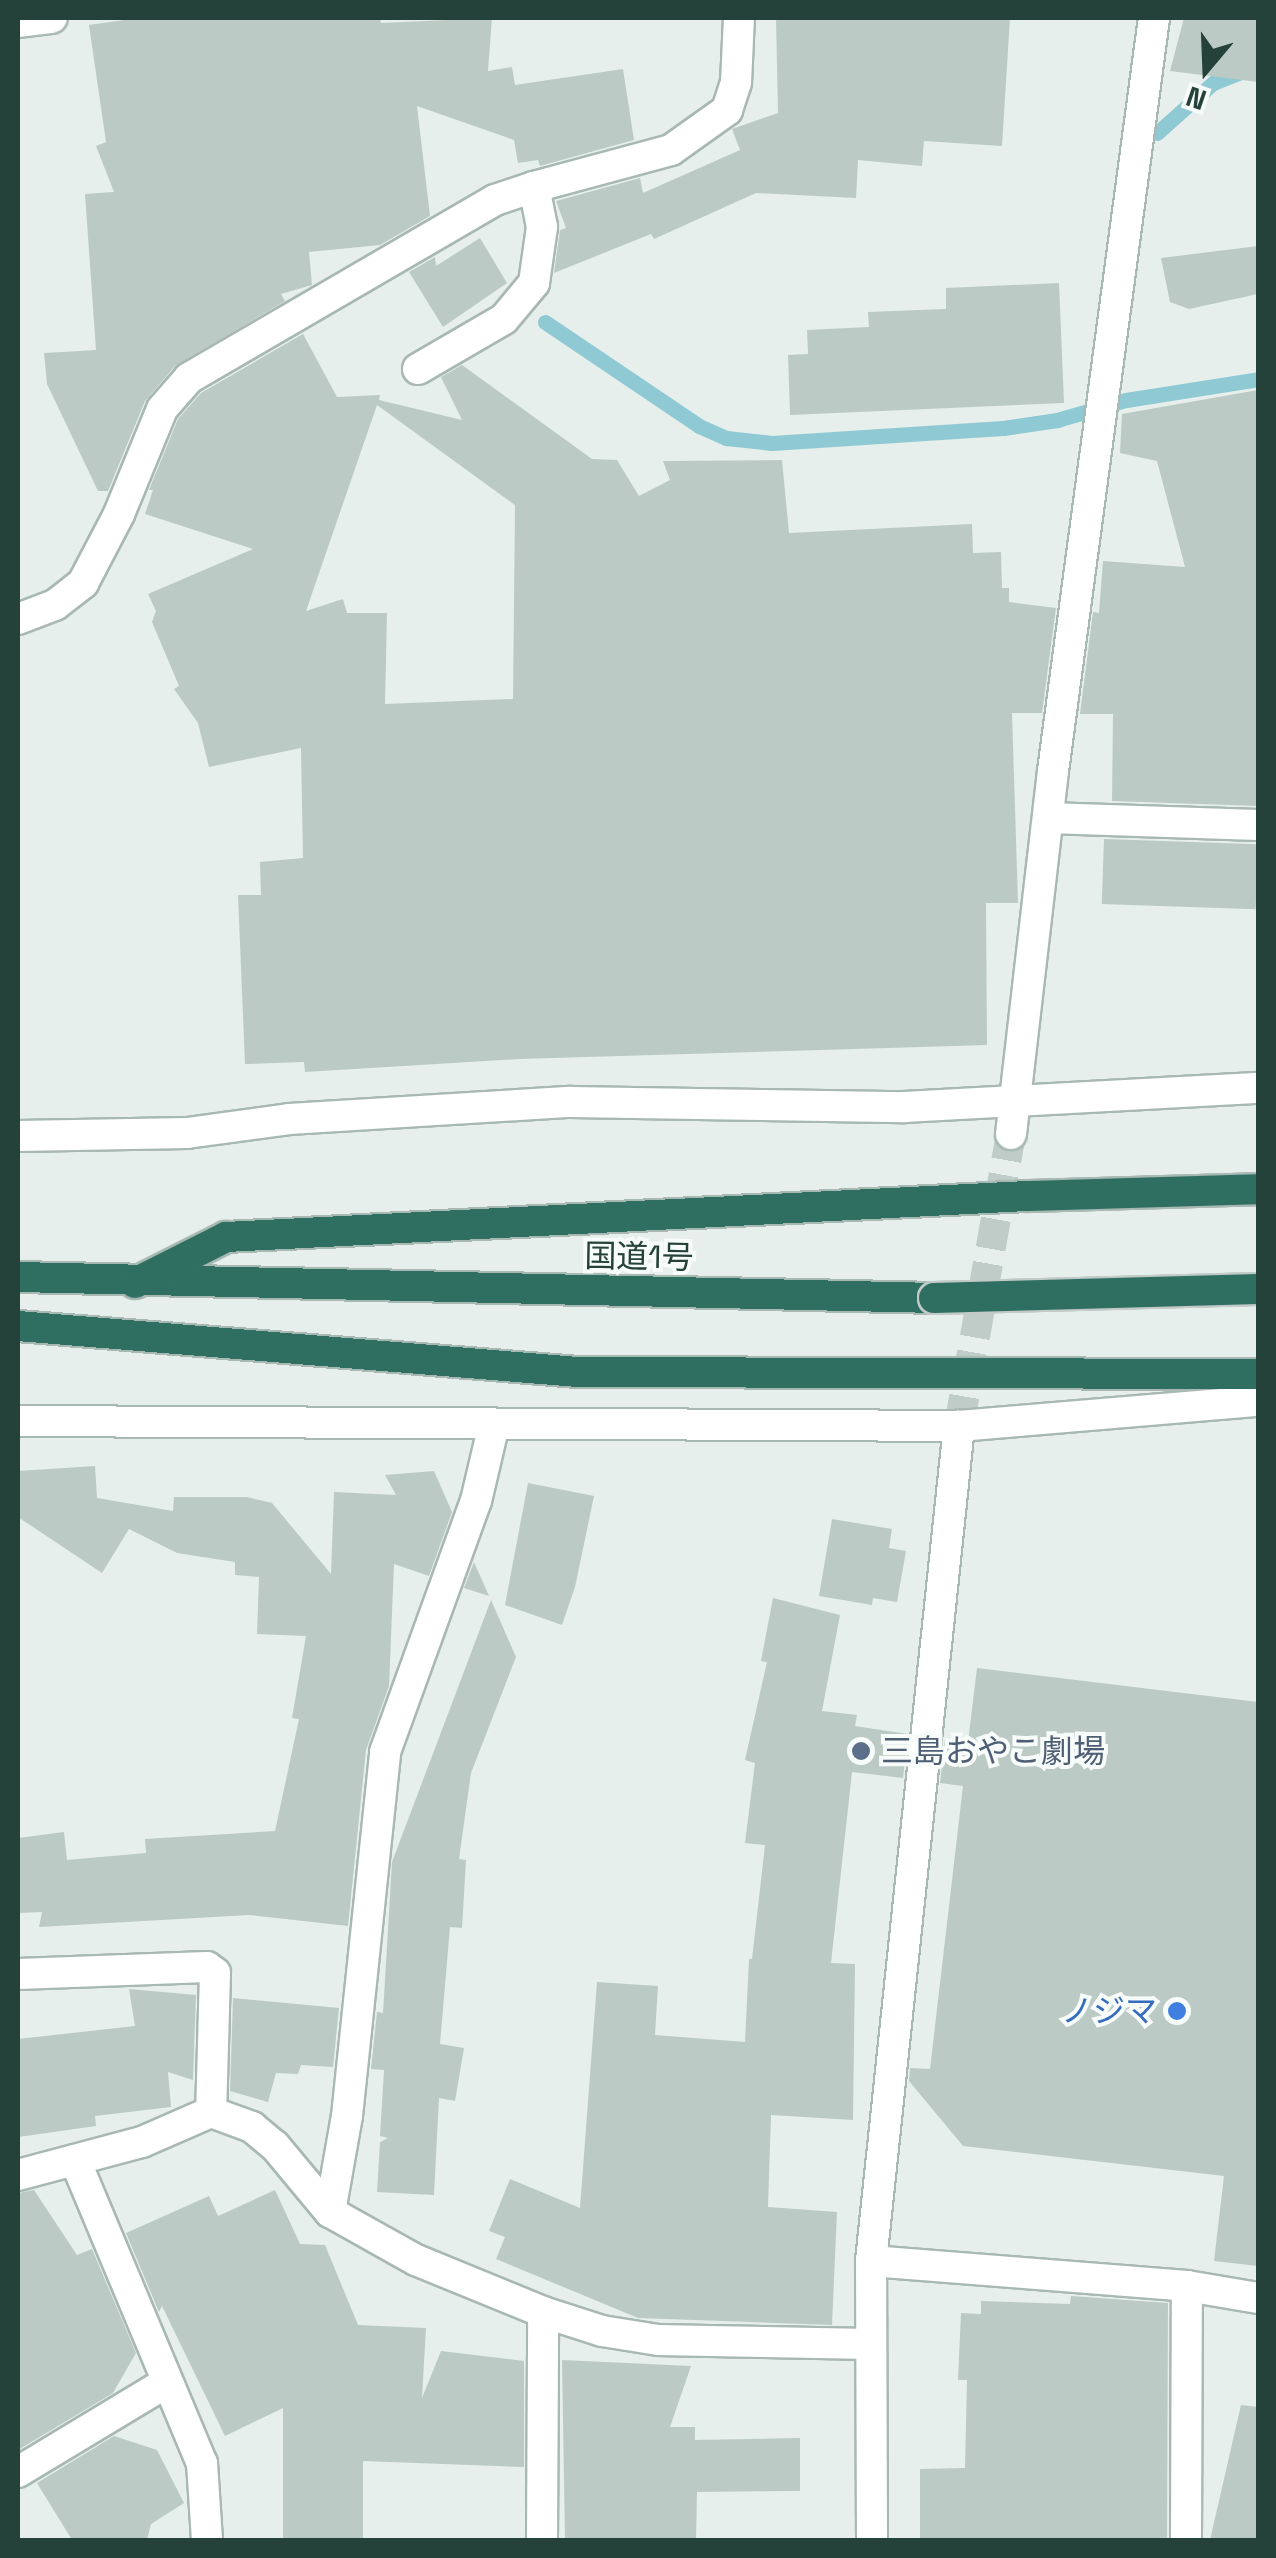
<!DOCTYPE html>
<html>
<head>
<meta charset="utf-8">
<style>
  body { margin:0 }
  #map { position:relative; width:1276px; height:2558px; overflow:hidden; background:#e6efeb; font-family:"Space Grotesk","Noto Sans JP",sans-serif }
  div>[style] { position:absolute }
  .stream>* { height:15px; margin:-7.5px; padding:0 7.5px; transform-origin:7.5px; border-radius:7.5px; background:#8ec9d4 }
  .building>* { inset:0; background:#bbcac4; transform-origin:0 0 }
  .minor-tunnel>* { height:30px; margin-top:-15px; transform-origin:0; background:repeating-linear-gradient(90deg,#bfccc8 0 30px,transparent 0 45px) }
  .roads { filter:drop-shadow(2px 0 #a8b8b2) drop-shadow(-2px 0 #a8b8b2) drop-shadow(0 2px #a8b8b2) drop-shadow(0 -2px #a8b8b2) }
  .minor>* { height:30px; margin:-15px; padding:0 15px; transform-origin:15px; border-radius:15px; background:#fff }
  .highway>* { height:30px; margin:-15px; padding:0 15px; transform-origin:15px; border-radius:15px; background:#2f6f62 }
  .bridges { filter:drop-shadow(2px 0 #c2cac8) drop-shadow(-2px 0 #c2cac8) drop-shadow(0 2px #c2cac8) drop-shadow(0 -2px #c2cac8) }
  .highway-bridge>* { height:30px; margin:-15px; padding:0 15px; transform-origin:15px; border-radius:15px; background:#2f6f62 }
  .dots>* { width:28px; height:28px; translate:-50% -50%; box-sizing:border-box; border:5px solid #f7fbf9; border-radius:50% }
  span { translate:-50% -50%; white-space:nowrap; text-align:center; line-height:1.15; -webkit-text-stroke:8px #f7fbf9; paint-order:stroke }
  .street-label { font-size:32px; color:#24423a }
  .service-label { font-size:32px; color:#4e5e75 }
  .left { translate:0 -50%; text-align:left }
  .shop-label { font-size:32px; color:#366cbe }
  .right { translate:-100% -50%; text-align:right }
  .frame { position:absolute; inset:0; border:20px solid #24423a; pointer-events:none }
  .north { position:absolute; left:1156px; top:20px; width:100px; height:100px; -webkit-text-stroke:8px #f7fbf9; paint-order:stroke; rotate:199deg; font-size:28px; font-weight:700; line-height:40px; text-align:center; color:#24423a }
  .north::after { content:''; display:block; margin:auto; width:35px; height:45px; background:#24423a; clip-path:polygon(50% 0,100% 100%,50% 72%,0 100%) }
</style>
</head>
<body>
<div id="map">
  <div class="stream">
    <i style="left:1157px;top:133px;width:75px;rotate:-41.8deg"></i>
    <i style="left:1213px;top:83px;width:48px;rotate:-21.8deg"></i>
    <i style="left:545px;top:322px;width:186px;rotate:34deg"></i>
    <i style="left:699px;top:426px;width:30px;rotate:24deg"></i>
    <i style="left:726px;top:438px;width:46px;rotate:6.2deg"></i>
    <i style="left:772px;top:443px;width:231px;rotate:-3.7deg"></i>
    <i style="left:1003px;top:428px;width:55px;rotate:-8.4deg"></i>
    <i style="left:1057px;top:420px;width:72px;rotate:-16.2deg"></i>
    <i style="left:1126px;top:400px;width:134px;rotate:-9deg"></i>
  </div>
  <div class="building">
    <i style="clip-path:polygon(138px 18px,380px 18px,381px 23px,492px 18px,488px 71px,512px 67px,515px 85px,623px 69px,634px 140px,540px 166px,538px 160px,518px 163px,514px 140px,417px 106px,430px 216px,380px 245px,309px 252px,312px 285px,281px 294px,285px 301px,175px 366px,145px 401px,108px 491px,98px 491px,47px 384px,44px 353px,96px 350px,85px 194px,114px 192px,96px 146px,106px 142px,89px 25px)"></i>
    <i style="clip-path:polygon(776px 18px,1010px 18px,1002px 146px,924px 141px,922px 166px,858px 160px,856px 198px,756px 193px,654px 239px,651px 234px,554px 273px,560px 230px,566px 228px,556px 201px,640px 178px,643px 193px,740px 150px,732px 129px,778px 113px)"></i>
    <i style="clip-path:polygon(1184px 18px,1258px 18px,1258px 82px,1170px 71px)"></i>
    <i style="clip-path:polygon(480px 238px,507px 283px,443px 327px,409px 272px,435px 257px,436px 266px)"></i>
    <i style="clip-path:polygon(1258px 246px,1258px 294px,1189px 309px,1170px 302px,1161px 258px)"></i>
    <i style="clip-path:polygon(1059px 283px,1064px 403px,790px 415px,788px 355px,808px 354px,807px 330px,869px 327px,868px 312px,946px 309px,946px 288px)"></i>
    <i style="clip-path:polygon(evenodd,303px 334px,337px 397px,380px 395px,379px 400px,462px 420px,441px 377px,462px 365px,592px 459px,617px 460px,639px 496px,670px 480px,663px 461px,782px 460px,789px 533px,972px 524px,973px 553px,1001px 552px,1002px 588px,1009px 588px,1009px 602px,1056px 608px,1042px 713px,1012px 713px,1018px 903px,986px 903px,987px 1045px,519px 1059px,305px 1072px,304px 1062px,245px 1064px,238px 895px,261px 895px,260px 862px,303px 858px,301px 748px,209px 767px,198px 723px,174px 689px,179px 686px,152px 622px,156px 611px,148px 594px,253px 549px,145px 514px,153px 490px,149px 490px,178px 419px,201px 393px,303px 334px,377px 405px,515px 505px,513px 699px,385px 704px,387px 613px,347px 613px,343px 599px,306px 611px,377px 405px)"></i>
    <i style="clip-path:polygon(1258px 390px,1258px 806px,1112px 801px,1113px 714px,1080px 714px,1093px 612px,1099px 613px,1103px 561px,1185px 567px,1157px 461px,1120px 453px,1122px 414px)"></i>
    <i style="left:1104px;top:839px;width:154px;height:65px;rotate:2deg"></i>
    <i style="clip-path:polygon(95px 1466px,97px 1498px,173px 1511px,174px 1497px,247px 1497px,272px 1503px,331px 1574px,334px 1492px,396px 1495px,385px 1475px,434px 1471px,452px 1512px,429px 1576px,394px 1564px,389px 1686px,366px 1750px,348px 1926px,249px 1915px,39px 1927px,42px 1912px,18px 1913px,18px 1838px,64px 1832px,67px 1860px,146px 1853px,145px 1839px,275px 1831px,299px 1719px,292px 1718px,306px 1636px,257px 1634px,259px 1577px,235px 1575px,235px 1562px,177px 1553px,129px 1529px,102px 1573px,18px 1517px,18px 1471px)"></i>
    <i style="clip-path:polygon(528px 1483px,594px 1496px,575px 1587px,562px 1625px,505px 1605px)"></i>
    <i style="clip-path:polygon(832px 1519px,892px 1529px,889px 1548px,906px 1551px,897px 1602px,873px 1598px,872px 1605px,819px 1596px)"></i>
    <i style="clip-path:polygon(474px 1562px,489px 1596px,464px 1588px)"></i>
    <i style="clip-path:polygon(773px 1598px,840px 1615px,822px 1711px,857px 1715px,855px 1726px,908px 1734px,903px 1778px,852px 1772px,831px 1963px,855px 1964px,853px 2120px,771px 2115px,768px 2207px,837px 2212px,832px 2325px,638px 2318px,496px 2259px,505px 2237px,489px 2231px,510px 2179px,580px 2208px,597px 1982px,658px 1986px,655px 2035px,745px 2042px,749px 1959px,752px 1959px,765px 1845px,745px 1843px,755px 1763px,745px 1760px,767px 1662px,761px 1661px)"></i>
    <i style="clip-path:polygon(491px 1600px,516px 1657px,471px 1773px,459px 1859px,466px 1860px,462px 1928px,450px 1927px,440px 2044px,464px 2048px,455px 2101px,439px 2098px,434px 2195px,377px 2192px,380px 2142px,388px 2138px,380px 2136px,384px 2070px,371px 2069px,377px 2012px,383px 2013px,392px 1862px)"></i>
    <i style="clip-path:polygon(977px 1668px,1258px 1702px,1258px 2266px,1214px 2261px,1224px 2176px,963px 2146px,909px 2081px,910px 2068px,930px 2069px,963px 1786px,940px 1783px,945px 1739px,968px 1742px)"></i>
    <i style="clip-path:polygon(129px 1989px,196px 1995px,193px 2080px,168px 2072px,171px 2107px,95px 2116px,96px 2126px,18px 2137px,18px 2039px,135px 2026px)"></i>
    <i style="clip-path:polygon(233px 1998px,339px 2008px,333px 2067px,301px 2065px,298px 2074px,276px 2073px,268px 2102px,230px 2091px)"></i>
    <i style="clip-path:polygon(34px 2190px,77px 2255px,92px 2249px,136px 2353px,113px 2393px,18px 2450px,18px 2193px)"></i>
    <i style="clip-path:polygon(275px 2190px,300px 2244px,325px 2245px,358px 2325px,426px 2328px,422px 2398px,441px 2351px,524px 2361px,524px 2467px,363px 2461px,363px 2540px,283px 2540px,283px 2408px,225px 2436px,162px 2306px,159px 2312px,126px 2233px,209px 2196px,218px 2216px)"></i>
    <i style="clip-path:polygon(1071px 2296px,1168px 2303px,1167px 2540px,920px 2540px,920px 2469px,965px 2468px,967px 2380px,958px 2380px,961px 2313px,981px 2314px,981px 2301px,1070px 2304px)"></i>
    <i style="clip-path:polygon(562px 2360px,691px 2366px,670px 2427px,695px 2427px,695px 2440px,800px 2438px,800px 2491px,697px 2492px,696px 2540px,565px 2540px)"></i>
    <i style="clip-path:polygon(1241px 2405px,1258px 2407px,1258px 2540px,1210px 2540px)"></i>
    <i style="clip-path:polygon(114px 2436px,157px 2450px,184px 2503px,151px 2524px,147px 2540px,72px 2540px,37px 2483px)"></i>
  </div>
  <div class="minor-tunnel">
    <i style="left:959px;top:1426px;width:297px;rotate:-79.9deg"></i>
  </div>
  <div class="roads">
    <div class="minor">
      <i style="left:18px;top:22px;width:34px;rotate:-7deg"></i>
      <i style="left:418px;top:369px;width:99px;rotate:-30.2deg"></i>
      <i style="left:504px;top:319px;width:47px;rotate:-50.2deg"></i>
      <i style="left:534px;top:283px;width:57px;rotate:-81.9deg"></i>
      <i style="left:542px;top:227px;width:41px;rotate:-101.3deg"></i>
      <i style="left:534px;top:187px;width:142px;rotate:-15.1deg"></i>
      <i style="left:671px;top:150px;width:69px;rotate:-35.5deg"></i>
      <i style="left:727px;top:110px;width:28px;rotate:-72deg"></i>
      <i style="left:736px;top:83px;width:65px;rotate:-87.4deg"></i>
      <i style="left:18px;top:619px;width:40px;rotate:-21deg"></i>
      <i style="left:55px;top:605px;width:36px;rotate:-38deg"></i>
      <i style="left:83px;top:583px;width:78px;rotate:-62.4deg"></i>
      <i style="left:119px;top:514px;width:113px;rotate:-67.7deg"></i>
      <i style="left:162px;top:409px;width:41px;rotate:-48.9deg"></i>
      <i style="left:189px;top:378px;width:354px;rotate:-30.2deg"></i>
      <i style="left:495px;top:200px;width:41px;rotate:-18.4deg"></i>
      <i style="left:1048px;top:818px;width:210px;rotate:1.9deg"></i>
      <i style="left:1011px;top:1134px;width:365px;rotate:-83.4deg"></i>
      <i style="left:1053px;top:771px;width:760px;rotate:-82.36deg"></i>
      <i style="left:18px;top:1136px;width:169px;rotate:-1deg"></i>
      <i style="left:187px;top:1133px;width:103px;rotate:-7.8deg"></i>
      <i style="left:289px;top:1119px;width:282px;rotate:-3.5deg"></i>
      <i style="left:570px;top:1102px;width:335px;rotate:0.9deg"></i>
      <i style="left:905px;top:1107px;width:354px;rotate:-3.1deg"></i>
      <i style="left:18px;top:1421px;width:941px;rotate:0.3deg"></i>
      <i style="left:959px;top:1426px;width:300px;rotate:-4.8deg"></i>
      <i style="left:18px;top:1974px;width:189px;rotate:-2.1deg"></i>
      <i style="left:207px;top:1967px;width:10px;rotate:37deg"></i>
      <i style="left:215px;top:1973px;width:139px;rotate:91.6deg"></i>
      <i style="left:75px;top:2160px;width:329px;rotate:67.3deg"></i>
      <i style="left:202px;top:2463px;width:77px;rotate:86.3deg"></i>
      <i style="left:18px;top:2175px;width:128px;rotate:-14.9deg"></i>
      <i style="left:142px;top:2142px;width:75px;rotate:-23.5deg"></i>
      <i style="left:211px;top:2112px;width:44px;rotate:20.1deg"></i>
      <i style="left:252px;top:2127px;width:30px;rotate:40deg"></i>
      <i style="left:275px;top:2146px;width:86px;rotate:50.2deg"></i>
      <i style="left:330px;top:2212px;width:98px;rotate:29.2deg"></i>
      <i style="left:416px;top:2260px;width:137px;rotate:22.3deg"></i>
      <i style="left:543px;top:2312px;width:62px;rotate:17.9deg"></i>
      <i style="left:602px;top:2331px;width:57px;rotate:9.1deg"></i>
      <i style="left:658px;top:2340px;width:211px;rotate:1.1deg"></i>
      <i style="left:330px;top:2212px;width:97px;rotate:-80deg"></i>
      <i style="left:347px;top:2116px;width:366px;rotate:-84deg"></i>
      <i style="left:385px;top:1752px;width:267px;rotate:-70.1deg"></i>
      <i style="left:476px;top:1501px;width:79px;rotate:-76.8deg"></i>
      <i style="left:871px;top:2261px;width:317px;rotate:4.5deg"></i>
      <i style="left:1187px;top:2286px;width:72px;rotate:9.6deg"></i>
      <i style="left:18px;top:2472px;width:174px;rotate:-31.1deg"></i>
      <i style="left:542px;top:2540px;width:228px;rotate:-89.7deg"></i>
      <i style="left:872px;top:2540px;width:279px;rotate:-90.2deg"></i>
      <i style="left:871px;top:2261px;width:840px;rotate:-83.98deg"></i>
      <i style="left:1186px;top:2540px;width:254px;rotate:-89.8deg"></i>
    </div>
    <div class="highway">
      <i style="left:18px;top:1277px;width:916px;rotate:1.31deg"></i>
      <i style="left:135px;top:1283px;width:102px;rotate:-26.8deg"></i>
      <i style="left:226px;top:1237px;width:803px;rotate:-2.93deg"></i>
      <i style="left:1028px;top:1196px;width:230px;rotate:-1.7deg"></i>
      <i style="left:18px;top:1326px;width:561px;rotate:4.7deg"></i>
      <i style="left:577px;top:1372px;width:681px;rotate:0.17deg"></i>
    </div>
  </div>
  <div class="bridges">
    <div class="highway-bridge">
      <i style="left:934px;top:1298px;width:324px;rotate:-1.6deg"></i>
    </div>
  </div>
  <div class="dots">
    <i style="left:861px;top:1751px;background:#5c6f8a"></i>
    <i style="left:1177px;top:2011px;background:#3f7fe0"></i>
  </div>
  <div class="street-label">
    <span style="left:639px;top:1257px;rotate:1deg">国道1号</span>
  </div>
  <div class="service-label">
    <span class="left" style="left:881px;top:1751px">三島おやこ劇場</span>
  </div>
  <div class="shop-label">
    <span class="right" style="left:1157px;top:2011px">ノジマ</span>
  </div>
  <div class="frame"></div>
  <div class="north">N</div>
</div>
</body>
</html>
